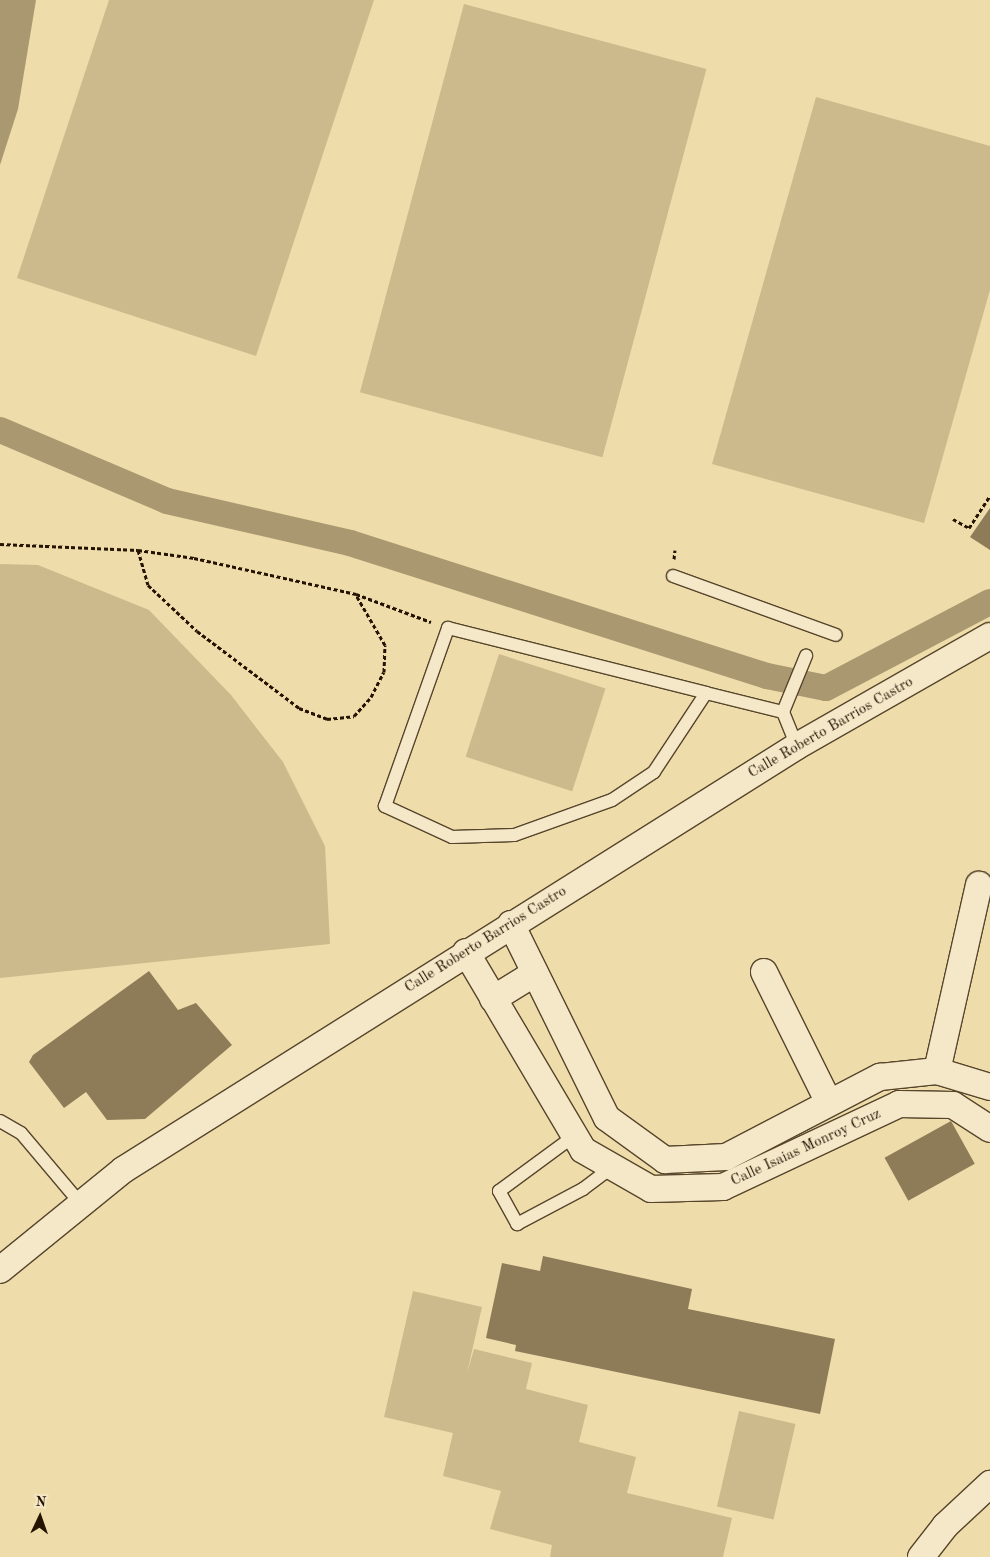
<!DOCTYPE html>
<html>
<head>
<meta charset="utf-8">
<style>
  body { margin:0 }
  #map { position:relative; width:990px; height:1557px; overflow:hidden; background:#eedcaa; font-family:"Old Standard TT",serif }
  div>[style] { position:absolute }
  .green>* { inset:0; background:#ccba8d; transform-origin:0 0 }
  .water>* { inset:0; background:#aa9871 }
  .canal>* { height:26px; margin:-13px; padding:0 13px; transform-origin:13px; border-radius:13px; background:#aa9871 }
  .building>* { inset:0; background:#8e7c59; transform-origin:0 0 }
  .path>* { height:3px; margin-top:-1.5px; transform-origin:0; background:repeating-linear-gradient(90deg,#251301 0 4px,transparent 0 6.5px) }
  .roads { filter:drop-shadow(1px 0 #57452b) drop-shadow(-1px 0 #57452b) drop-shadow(0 1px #57452b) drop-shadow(0 -1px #57452b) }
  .service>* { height:12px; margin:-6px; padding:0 6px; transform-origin:6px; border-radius:6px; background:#f4e8c8 }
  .minor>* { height:26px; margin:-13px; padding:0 13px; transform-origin:13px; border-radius:13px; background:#f4e8c8 }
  span { translate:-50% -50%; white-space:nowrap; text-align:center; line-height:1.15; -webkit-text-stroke:4px #f4e8c8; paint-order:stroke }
  .street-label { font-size:15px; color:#251301 }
  .north { position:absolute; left:15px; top:1492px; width:50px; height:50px; -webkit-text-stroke:4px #f4e8c8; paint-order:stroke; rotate:3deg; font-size:14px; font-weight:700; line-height:20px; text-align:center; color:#251301 }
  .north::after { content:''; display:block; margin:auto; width:18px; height:22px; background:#251301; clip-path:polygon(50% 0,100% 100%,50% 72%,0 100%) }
</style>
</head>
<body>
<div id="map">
  <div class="green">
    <i style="clip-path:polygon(109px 0,374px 0,256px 356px,17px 278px)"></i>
    <i style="left:464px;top:4px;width:251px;height:402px;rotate:15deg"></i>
    <i style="clip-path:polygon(816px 97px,990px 146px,990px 290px,924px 523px,712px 464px)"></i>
    <i style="clip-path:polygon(0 564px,38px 565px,149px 610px,231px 695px,283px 762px,325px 846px,330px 944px,0 978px)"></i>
    <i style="left:499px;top:654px;width:112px;height:108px;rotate:18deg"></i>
    <i style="clip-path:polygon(413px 1291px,482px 1307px,467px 1373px,474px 1349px,532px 1363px,526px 1389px,588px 1405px,579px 1442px,636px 1457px,627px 1493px,732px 1518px,723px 1557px,550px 1557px,552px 1545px,490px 1529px,501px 1491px,443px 1476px,453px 1433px,384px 1417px)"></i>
    <i style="left:739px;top:1411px;width:58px;height:98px;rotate:13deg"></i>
  </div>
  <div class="water">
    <i style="clip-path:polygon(0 0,36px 0,18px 109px,0 165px)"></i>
  </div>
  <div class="canal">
    <i style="left:0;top:430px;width:181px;rotate:23deg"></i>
    <i style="left:167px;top:501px;width:188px;rotate:12.9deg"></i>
    <i style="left:350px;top:543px;width:438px;rotate:17.7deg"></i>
    <i style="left:767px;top:676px;width:60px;rotate:11.5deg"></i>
    <i style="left:826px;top:688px;width:185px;rotate:-27.7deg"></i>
  </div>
  <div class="building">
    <i style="clip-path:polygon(990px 508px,990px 550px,970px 537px)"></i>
    <i style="clip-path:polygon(149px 971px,178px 1010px,196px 1003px,232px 1045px,145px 1119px,107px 1120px,86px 1092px,64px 1108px,29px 1062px,33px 1055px)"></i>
    <i style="left:951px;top:1121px;width:49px;height:76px;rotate:61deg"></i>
    <i style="clip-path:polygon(543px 1256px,692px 1289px,688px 1309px,835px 1339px,820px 1414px,515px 1351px,516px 1345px,486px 1338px,502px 1263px,540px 1271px)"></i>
  </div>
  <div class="path">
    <i style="left:953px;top:519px;width:18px;rotate:29deg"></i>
    <i style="left:969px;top:528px;width:38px;rotate:-57deg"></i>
    <i style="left:0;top:544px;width:138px;rotate:2.5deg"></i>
    <i style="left:138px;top:550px;width:57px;rotate:8.1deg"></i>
    <i style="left:194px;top:558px;width:166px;rotate:12.5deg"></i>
    <i style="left:356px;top:594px;width:80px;rotate:20.5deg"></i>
    <i style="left:138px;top:550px;width:36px;rotate:74deg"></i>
    <i style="left:148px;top:585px;width:67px;rotate:43.2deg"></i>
    <i style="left:197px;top:631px;width:128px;rotate:37deg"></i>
    <i style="left:299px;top:708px;width:30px;rotate:21deg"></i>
    <i style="left:327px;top:719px;width:27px;rotate:-6deg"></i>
    <i style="left:354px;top:716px;width:25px;rotate:-48deg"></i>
    <i style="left:371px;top:697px;width:28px;rotate:-63deg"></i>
    <i style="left:384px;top:672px;width:27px;rotate:-88deg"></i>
    <i style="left:385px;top:645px;width:58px;rotate:-120.1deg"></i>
    <i style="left:674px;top:559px;width:9px;rotate:-84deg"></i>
  </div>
  <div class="roads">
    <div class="service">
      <i style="left:673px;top:576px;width:173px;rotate:19.9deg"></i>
      <i style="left:706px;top:693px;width:95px;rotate:123.4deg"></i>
      <i style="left:654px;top:772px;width:50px;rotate:146.3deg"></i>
      <i style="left:612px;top:800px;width:104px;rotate:160.3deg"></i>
      <i style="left:514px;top:835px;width:62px;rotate:178.2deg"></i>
      <i style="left:452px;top:837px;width:74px;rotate:-155.2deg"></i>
      <i style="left:385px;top:806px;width:189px;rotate:-70.5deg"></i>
      <i style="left:448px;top:628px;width:266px;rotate:14.1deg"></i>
      <i style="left:706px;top:693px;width:79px;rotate:13.9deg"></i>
      <i style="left:783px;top:712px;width:37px;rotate:68deg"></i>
      <i style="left:783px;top:712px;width:61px;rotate:-67.7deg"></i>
      <i style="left:0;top:1121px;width:24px;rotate:30deg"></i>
      <i style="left:21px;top:1133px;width:93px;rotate:49.8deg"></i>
      <i style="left:574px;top:1136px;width:93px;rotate:143.7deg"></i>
      <i style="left:499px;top:1191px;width:38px;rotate:61deg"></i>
      <i style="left:517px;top:1224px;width:75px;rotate:-27.9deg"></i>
      <i style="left:583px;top:1189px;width:36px;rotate:-37deg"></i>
    </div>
    <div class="minor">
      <i style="left:511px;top:924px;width:216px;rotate:63.7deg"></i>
      <i style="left:607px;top:1118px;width:72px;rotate:35.9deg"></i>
      <i style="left:665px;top:1160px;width:61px;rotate:-2.8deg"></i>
      <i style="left:726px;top:1157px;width:174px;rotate:-27.5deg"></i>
      <i style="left:880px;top:1077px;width:57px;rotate:-6deg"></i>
      <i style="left:937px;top:1071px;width:55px;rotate:16.8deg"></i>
      <i style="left:466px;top:952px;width:230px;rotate:59.4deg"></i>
      <i style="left:583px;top:1150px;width:78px;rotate:29.8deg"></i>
      <i style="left:651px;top:1189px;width:72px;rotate:-1.6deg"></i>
      <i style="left:723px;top:1187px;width:195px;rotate:-25.2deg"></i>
      <i style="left:899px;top:1104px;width:54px;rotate:1.1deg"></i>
      <i style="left:953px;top:1105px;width:44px;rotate:33deg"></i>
      <i style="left:764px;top:972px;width:146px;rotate:63.6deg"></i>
      <i style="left:493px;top:999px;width:49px;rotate:-31.8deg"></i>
      <i style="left:937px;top:1071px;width:191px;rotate:-77.3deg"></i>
      <i style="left:0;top:1270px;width:159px;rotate:-39.1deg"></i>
      <i style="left:123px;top:1170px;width:796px;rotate:-32.17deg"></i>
      <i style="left:797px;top:746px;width:222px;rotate:-29.7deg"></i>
      <i style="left:921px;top:1557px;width:39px;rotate:-52deg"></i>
      <i style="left:945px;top:1526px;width:62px;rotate:-43deg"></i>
    </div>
  </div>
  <div class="street-label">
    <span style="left:831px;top:728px;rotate:-30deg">Calle Roberto Barrios Castro</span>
    <span style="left:486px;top:940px;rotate:-32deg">Calle Roberto Barrios Castro</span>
    <span style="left:806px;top:1148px;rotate:-25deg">Calle Isaias Monroy Cruz</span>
  </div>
  <div class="north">N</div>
</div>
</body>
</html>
